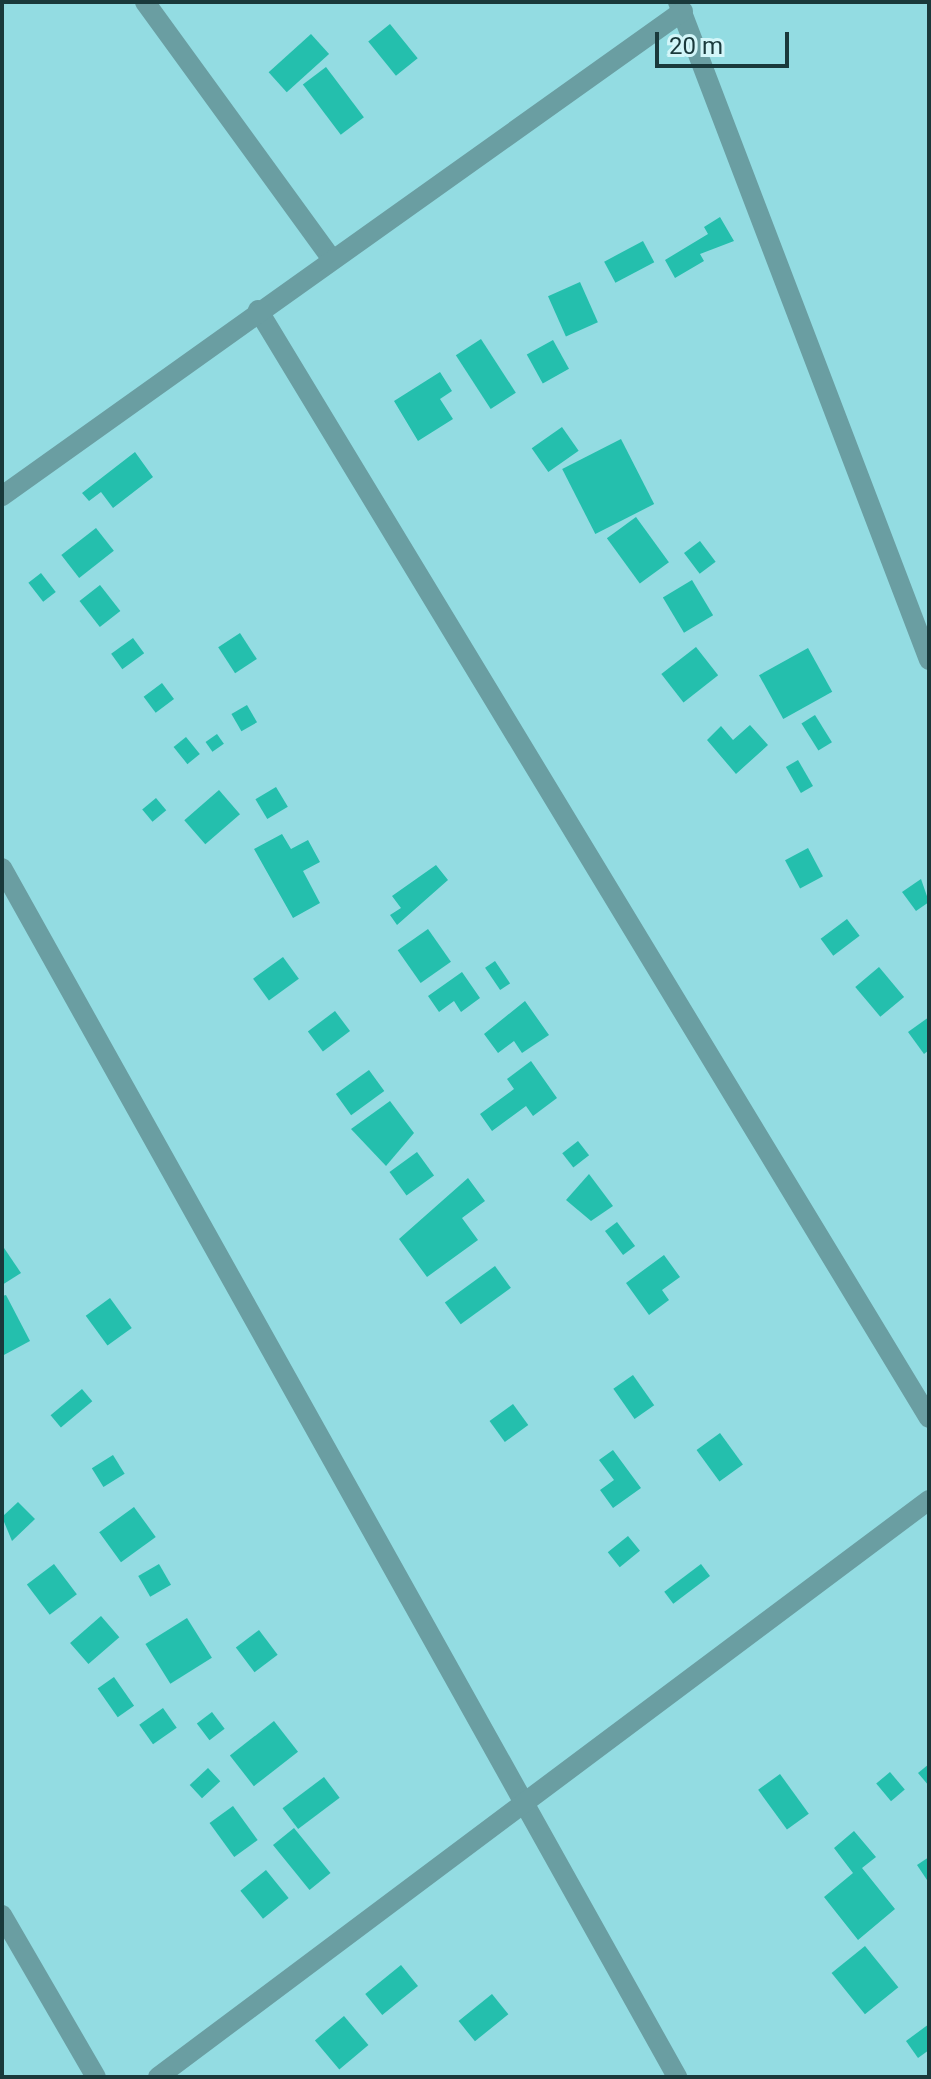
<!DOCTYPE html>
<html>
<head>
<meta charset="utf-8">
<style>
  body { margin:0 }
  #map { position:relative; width:931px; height:2079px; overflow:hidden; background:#93dce2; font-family:Roboto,sans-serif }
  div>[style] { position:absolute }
  .building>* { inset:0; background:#24bfad; transform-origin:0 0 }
  .street>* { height:20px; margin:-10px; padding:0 10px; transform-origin:10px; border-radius:10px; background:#6a9ea2 }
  span { translate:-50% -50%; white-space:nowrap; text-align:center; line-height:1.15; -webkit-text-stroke:8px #d3f6f9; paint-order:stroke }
  .frame { position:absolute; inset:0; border:4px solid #1a393b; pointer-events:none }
  .scale { position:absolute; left:655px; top:32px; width:134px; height:36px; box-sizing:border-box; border:4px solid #1a393b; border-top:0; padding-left:10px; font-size:24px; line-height:28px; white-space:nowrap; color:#1a393b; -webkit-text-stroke:6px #d3f6f9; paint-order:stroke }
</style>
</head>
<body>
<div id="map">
  <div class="building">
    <i style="left:390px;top:24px;width:44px;height:28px;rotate:51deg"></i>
    <i style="left:311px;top:34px;width:27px;height:57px;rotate:48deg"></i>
    <i style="left:326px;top:67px;width:63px;height:29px;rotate:53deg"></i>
    <i style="clip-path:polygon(720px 217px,734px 241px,700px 254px,704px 261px,675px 278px,665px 260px,708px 234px,704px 227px)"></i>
    <i style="left:643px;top:241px;width:24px;height:44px;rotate:62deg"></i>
    <i style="left:580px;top:282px;width:44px;height:35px;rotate:66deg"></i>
    <i style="left:481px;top:339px;width:64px;height:30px;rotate:57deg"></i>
    <i style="left:553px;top:340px;width:33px;height:30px;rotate:61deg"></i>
    <i style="clip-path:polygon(440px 372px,452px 391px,440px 399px,453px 419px,418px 441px,394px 401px)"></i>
    <i style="left:562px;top:427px;width:29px;height:37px;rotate:55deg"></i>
    <i style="left:621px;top:439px;width:73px;height:66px;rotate:63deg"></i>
    <i style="clip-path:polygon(135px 452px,153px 477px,113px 508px,101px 492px,89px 501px,82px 493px)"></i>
    <i style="left:636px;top:517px;width:56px;height:36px;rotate:54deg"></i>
    <i style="left:96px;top:528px;width:29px;height:44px;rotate:52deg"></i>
    <i style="left:700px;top:541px;width:26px;height:20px;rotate:53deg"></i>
    <i style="left:41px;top:573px;width:24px;height:16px;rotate:52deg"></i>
    <i style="left:692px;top:580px;width:41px;height:34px;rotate:59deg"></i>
    <i style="left:100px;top:585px;width:33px;height:26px;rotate:52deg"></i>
    <i style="left:240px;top:633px;width:31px;height:26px;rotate:57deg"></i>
    <i style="left:133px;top:638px;width:19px;height:27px;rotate:54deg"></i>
    <i style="left:696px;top:647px;width:36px;height:44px;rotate:52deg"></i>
    <i style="left:808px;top:648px;width:50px;height:56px;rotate:61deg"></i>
    <i style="left:162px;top:683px;width:20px;height:23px;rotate:53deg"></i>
    <i style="left:247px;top:705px;width:20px;height:18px;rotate:60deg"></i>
    <i style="left:815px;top:715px;width:32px;height:16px;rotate:58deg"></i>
    <i style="clip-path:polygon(750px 725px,768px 745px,736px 774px,707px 740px,721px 726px,733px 740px)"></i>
    <i style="left:217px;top:734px;width:12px;height:14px;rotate:55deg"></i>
    <i style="left:186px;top:737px;width:22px;height:16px;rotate:51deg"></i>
    <i style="left:798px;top:760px;width:30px;height:14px;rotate:60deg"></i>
    <i style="left:276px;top:787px;width:23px;height:24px;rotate:59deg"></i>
    <i style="left:219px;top:790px;width:32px;height:46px;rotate:49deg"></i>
    <i style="left:156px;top:798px;width:16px;height:18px;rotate:50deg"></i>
    <i style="clip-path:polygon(282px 834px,291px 849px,308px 840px,320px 862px,303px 871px,320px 903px,293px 918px,254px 849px)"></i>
    <i style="left:808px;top:848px;width:32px;height:26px;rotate:62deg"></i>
    <i style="clip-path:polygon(436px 865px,448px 880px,397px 925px,390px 915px,401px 908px,392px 896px)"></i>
    <i style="clip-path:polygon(921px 879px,929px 902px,916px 911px,902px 892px)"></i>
    <i style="left:847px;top:919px;width:21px;height:33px;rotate:53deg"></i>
    <i style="left:428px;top:929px;width:40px;height:37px;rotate:55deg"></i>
    <i style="left:283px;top:957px;width:27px;height:37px;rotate:54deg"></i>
    <i style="left:495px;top:961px;width:27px;height:12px;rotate:56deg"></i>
    <i style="left:879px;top:967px;width:39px;height:31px;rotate:50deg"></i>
    <i style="clip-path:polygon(462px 972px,480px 998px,461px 1012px,454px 1001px,439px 1012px,428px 996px)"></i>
    <i style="clip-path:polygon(525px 1001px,549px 1035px,522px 1053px,514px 1041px,498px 1053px,484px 1034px)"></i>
    <i style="left:335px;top:1011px;width:25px;height:34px;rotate:53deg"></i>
    <i style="clip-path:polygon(929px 1017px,929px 1050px,924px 1054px,908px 1032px)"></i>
    <i style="clip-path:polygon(531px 1061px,557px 1098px,533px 1116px,526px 1106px,492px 1131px,480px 1114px,514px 1089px,507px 1079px)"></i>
    <i style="left:369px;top:1070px;width:26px;height:41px;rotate:54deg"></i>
    <i style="clip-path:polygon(390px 1101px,414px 1133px,386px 1166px,351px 1129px)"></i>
    <i style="left:578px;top:1141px;width:18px;height:20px;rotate:52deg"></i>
    <i style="left:417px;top:1152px;width:29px;height:34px;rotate:54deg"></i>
    <i style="clip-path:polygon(589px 1174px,613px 1206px,591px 1221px,566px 1200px)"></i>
    <i style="clip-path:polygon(468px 1178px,485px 1201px,462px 1218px,478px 1240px,427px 1277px,399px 1239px)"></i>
    <i style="left:617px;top:1222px;width:30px;height:15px;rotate:53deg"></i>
    <i style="clip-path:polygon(2px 1245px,21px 1273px,2px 1285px)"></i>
    <i style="clip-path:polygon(664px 1255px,680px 1277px,662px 1290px,669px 1300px,649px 1315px,626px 1283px)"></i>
    <i style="left:495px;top:1266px;width:27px;height:62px;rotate:54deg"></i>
    <i style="clip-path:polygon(6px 1295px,30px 1341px,2px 1356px,2px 1296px)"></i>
    <i style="left:110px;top:1298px;width:37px;height:30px;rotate:54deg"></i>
    <i style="left:633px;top:1375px;width:37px;height:24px;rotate:55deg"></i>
    <i style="left:82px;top:1389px;width:16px;height:41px;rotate:50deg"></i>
    <i style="left:513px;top:1404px;width:26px;height:29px;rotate:54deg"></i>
    <i style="left:720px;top:1433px;width:39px;height:29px;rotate:54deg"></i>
    <i style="clip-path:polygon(613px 1450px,641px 1488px,613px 1508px,600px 1490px,614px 1480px,599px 1460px)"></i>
    <i style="left:113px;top:1455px;width:22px;height:25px;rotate:58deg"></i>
    <i style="clip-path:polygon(18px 1502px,35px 1519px,12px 1541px,2px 1517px)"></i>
    <i style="left:134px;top:1507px;width:37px;height:43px;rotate:54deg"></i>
    <i style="left:628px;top:1536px;width:19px;height:26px;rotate:51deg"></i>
    <i style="left:54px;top:1564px;width:38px;height:34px;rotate:53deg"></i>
    <i style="left:159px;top:1564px;width:24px;height:24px;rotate:60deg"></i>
    <i style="left:701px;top:1564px;width:15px;height:46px;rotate:53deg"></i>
    <i style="left:101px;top:1616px;width:28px;height:41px;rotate:49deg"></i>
    <i style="left:187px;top:1618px;width:47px;height:49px;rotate:58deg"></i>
    <i style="left:259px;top:1630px;width:31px;height:29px;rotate:53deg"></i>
    <i style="left:114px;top:1677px;width:35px;height:20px;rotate:55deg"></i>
    <i style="left:163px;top:1708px;width:24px;height:29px;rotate:55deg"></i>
    <i style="left:212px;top:1712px;width:21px;height:19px;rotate:53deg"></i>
    <i style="left:274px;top:1721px;width:39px;height:56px;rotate:52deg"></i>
    <i style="clip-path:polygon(929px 1764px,929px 1786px,918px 1773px)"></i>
    <i style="left:208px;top:1768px;width:18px;height:25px;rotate:47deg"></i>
    <i style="left:890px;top:1772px;width:23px;height:18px;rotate:50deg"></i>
    <i style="left:780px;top:1774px;width:49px;height:27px;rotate:54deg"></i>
    <i style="left:324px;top:1777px;width:26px;height:52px;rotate:53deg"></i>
    <i style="left:233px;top:1806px;width:42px;height:29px;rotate:54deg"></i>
    <i style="left:294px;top:1828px;width:58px;height:27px;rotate:51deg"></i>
    <i style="clip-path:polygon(854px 1831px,876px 1857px,862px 1868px,895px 1909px,858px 1940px,824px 1897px,853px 1873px,834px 1848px)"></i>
    <i style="clip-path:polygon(929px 1857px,929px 1878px,927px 1880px,917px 1865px)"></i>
    <i style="left:266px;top:1870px;width:36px;height:33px;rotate:51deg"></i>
    <i style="left:865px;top:1946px;width:53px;height:43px;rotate:51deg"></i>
    <i style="left:401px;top:1965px;width:27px;height:46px;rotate:51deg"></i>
    <i style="left:492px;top:1994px;width:26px;height:43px;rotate:51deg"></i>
    <i style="left:344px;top:2016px;width:38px;height:38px;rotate:50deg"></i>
    <i style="clip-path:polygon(929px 2024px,929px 2050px,918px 2058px,906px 2041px)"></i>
  </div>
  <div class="street">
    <i style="left:145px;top:2px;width:316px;rotate:54deg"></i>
    <i style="left:678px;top:2px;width:704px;rotate:69.12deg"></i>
    <i style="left:258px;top:310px;width:1295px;rotate:58.8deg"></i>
    <i style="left:2px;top:496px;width:836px;rotate:-35.46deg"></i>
    <i style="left:2px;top:868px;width:1385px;rotate:60.82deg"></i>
    <i style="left:2px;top:1915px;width:187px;rotate:59.9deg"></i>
    <i style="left:158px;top:2077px;width:963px;rotate:-36.81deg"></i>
  </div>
  <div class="frame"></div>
  <div class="scale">20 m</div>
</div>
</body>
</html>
